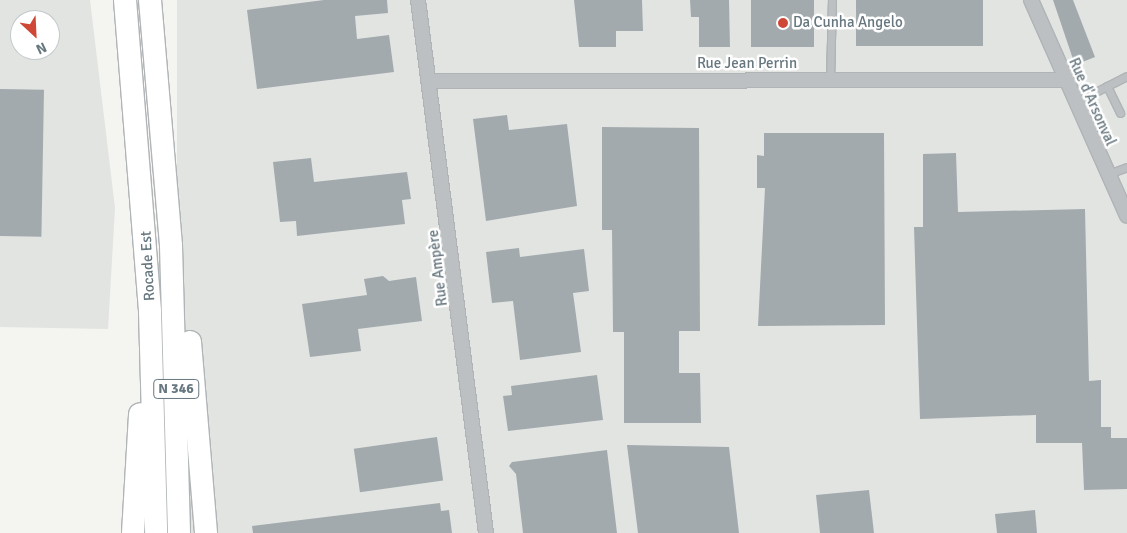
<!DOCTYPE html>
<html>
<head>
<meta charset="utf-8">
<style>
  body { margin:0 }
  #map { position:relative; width:1127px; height:533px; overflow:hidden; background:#f4f4f1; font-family:Signika,sans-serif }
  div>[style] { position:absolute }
  .built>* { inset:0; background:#e2e4e1; transform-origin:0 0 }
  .building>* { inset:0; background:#a2aaae; transform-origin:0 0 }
  .roads { filter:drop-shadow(1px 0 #b0b4b6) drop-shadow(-1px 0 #b0b4b6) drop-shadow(0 1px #b0b4b6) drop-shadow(0 -1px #b0b4b6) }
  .service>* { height:7px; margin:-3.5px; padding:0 3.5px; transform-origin:3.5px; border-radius:3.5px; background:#bcc0c3 }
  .minor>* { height:14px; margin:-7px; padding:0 7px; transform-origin:7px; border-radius:7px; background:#bcc0c3 }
  .trunk>* { height:22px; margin:-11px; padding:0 11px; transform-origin:11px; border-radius:11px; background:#fff }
  .dots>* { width:14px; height:14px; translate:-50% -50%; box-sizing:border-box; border:2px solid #fff; border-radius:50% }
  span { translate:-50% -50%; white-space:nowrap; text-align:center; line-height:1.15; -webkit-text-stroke:5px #fff; paint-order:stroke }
  .shield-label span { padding:1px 4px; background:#fff; border:1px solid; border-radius:4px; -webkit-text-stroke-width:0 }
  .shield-label { font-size:14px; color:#67777f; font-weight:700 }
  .poi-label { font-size:15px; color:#67777f }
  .left { translate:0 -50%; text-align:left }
  .street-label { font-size:15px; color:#67777f }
  .north { position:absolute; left:10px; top:10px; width:50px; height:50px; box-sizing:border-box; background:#fff; border:1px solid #c2c9cc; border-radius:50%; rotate:155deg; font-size:14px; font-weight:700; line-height:20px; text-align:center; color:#67777f }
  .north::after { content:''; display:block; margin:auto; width:18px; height:22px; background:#cf4737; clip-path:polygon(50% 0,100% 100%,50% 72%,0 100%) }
</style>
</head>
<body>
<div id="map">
  <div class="built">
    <i style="clip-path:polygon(evenodd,0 0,90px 0,115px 208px,108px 329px,0 327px,0 0,20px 20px,50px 20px,50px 50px,20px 50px,20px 20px)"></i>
    <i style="left:177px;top:0;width:950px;height:536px"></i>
  </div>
  <div class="building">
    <i style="clip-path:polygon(324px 0,387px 0,388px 13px,355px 16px,357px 39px,389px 35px,394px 72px,257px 89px,247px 10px)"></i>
    <i style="clip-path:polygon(574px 0,642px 0,643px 31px,616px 31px,616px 47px,579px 47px)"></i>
    <i style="clip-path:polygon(690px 0,729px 0,730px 47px,699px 47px,699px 17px,691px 17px)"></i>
    <i style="left:751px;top:0;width:63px;height:47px"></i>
    <i style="left:856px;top:0;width:127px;height:46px"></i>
    <i style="clip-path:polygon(1053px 0,1073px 0,1095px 57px,1075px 65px)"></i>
    <i style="left:0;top:89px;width:44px;height:147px;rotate:1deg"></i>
    <i style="clip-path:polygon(507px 115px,509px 130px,567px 124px,577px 206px,486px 221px,473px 119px)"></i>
    <i style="clip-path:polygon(602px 127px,699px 128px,700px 331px,679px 331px,679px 373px,700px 373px,701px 423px,624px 423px,624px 332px,613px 332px,612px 230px,602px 230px)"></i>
    <i style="clip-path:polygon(764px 133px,884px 133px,885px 325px,758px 326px,765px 188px,757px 188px,757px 155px,764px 156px)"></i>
    <i style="clip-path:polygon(956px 153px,958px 212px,1085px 209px,1089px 381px,1101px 380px,1101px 427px,1111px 427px,1111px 438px,1127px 438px,1127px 489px,1084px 490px,1082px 443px,1036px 443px,1036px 415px,920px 419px,914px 227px,923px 227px,923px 154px)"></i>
    <i style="clip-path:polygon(311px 158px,314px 182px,407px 172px,411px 199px,402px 200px,405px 224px,297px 236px,296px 221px,280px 222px,273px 162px)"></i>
    <i style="clip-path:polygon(519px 248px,520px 257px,584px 249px,589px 291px,573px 293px,581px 352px,520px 360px,513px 301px,492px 303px,486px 252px)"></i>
    <i style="clip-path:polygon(383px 276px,389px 281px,416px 277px,422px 321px,358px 329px,361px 351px,310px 357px,302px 304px,367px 295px,364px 279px)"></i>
    <i style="clip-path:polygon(597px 375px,603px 420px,508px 431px,503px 396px,512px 395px,511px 386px)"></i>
    <i style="left:437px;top:437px;width:44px;height:84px;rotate:82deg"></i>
    <i style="clip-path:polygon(627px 445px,729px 447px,739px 533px,638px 533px)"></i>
    <i style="clip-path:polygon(607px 450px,617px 533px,523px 533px,516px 474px,509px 466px,512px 462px)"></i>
    <i style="clip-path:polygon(869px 490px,874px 533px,820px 533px,816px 495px)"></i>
    <i style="clip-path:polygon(440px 503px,441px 511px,449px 510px,452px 533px,253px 533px,252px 526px)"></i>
    <i style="clip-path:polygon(1035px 510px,1037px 533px,997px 533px,995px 514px)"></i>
  </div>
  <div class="roads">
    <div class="service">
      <i style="left:830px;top:81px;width:81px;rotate:-88.6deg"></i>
      <i style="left:1107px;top:86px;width:30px;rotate:64deg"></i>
      <i style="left:1074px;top:103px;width:59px;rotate:-27deg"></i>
      <i style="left:1108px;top:174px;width:20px;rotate:-20deg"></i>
    </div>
    <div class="minor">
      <i style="left:418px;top:0;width:537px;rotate:82.73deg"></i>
      <i style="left:1031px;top:0;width:236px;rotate:66deg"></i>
      <i style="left:432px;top:81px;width:631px;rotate:-0.09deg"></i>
    </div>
    <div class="trunk">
      <i style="left:125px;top:0;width:313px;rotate:85.4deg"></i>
      <i style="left:150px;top:312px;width:221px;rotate:88.4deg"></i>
      <i style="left:150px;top:0;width:247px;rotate:85.1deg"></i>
      <i style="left:171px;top:246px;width:287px;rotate:88.4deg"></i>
      <i style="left:190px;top:342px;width:192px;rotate:85.2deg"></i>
      <i style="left:133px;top:533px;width:119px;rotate:-86.6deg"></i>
    </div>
  </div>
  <div class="dots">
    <i style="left:783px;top:23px;background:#cf4737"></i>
  </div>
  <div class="shield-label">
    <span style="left:176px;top:389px">N 346</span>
  </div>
  <div class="poi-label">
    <span class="left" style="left:793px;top:23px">Da Cunha Angelo</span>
  </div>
  <div class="street-label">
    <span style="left:747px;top:64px">Rue Jean Perrin</span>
    <span style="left:1092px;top:102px;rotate:66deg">Rue d'Arsonval</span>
    <span style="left:148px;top:266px;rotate:-93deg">Rocade Est</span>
    <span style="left:438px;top:268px;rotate:-97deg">Rue Ampère</span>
  </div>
  <div class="north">N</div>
</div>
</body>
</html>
